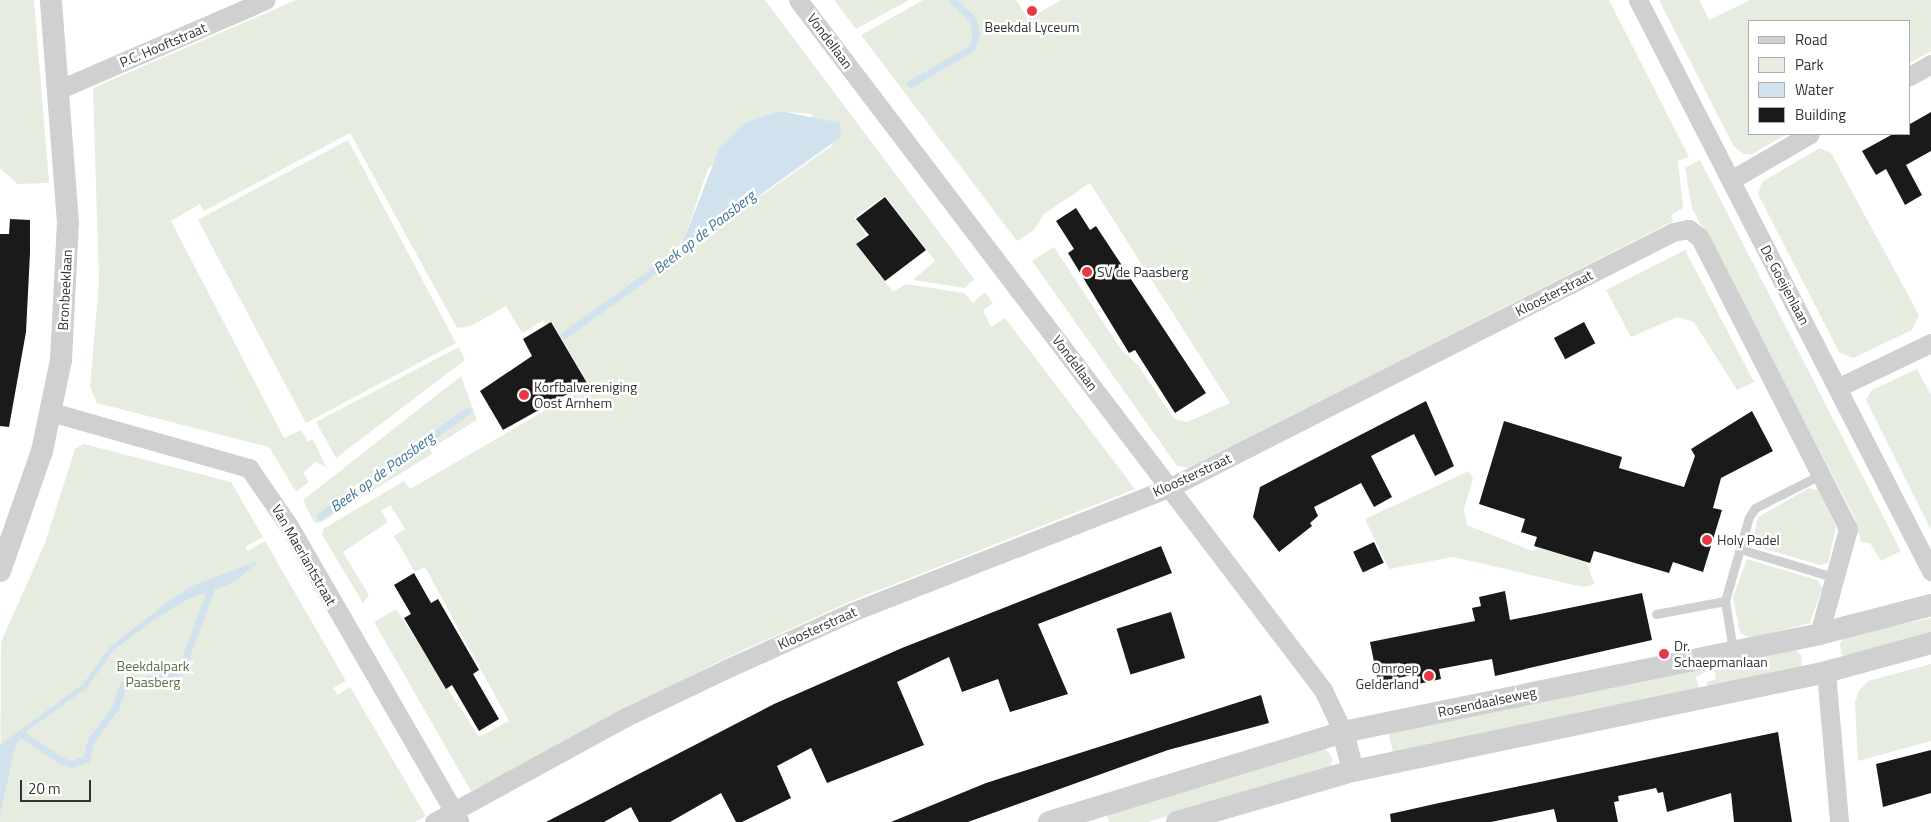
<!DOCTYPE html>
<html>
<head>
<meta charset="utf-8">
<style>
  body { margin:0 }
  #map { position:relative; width:1931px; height:822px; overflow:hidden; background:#fff; font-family:"Titillium Web",sans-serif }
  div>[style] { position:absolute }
  .green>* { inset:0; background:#e6ecdf; transform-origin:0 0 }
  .water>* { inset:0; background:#cfe2ee }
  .stream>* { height:7px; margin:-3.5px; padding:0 3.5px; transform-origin:3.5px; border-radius:3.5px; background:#cfe2ee }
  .building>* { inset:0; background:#1a1a1a; transform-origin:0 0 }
  .service>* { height:9px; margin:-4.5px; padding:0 4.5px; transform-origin:4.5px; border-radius:4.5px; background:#d0d0d0 }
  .minor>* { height:19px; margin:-9.5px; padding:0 9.5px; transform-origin:9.5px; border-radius:9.5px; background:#d0d0d0 }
  .tertiary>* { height:22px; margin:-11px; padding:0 11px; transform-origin:11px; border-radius:11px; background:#d0d0d0 }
  .dots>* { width:14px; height:14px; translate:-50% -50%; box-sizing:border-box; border:2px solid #fff; border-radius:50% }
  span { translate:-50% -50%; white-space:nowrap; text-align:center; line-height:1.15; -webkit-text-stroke:5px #fff; paint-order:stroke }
  .poi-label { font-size:14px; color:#333 }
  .left { translate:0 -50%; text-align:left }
  .right { translate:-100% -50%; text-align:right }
  .street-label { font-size:14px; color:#333 }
  .park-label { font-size:14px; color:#56703f }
  .water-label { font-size:15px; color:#3f7597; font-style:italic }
  .legend { position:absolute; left:1748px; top:20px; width:162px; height:115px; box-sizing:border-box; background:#fff; border:1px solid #adadad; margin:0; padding:6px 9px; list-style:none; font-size:15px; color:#333 }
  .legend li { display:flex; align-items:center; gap:10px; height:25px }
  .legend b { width:25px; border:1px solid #adadad }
  .scale { position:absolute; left:20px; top:780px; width:71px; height:22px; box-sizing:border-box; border:2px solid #333; border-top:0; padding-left:6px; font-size:15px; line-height:18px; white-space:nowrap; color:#333; -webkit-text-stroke:4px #fff; paint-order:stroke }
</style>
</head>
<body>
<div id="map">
  <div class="green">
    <i style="clip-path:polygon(0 0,34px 0,49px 183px,17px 184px,0 168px)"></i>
    <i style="clip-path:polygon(evenodd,296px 0,765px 0,974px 279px,965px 288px,913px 280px,935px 261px,885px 195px,854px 218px,866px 235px,855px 244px,893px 292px,906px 284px,964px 293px,973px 303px,985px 292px,993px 303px,983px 310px,991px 327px,1005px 318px,1135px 489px,849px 602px,722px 660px,471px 791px,374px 622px,396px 609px,479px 737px,509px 721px,425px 567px,415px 572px,394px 536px,405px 529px,390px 505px,381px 511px,388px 522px,343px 552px,369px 595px,363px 603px,322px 535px,323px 529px,404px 481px,410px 489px,589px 385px,552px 322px,546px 325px,543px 320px,522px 333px,506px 306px,471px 326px,457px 328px,350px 133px,204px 211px,200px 204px,171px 221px,284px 438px,301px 430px,308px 442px,313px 439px,326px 467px,316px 462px,303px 473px,309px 482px,296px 492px,269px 447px,97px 403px,90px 387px,99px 282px,93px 88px,296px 0,781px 111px,811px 114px,833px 145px,679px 254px,708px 169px,781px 111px)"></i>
    <i style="clip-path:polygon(834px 0,909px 0,856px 29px)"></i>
    <i style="clip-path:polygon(923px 0,1016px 0,1028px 19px,1061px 0,1609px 0,1689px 157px,1678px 161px,1683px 208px,1671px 215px,1673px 221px,1189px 468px,1177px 466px,1032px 261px,1054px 247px,1122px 351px,1138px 365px,1174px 419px,1187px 422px,1230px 403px,1090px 183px,1044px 214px,1034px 230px,1017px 241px,861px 35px)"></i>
    <i style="clip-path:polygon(1659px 0,1699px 0,1709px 20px,1750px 0,1931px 0,1931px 51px,1910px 63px,1910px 21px,1750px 21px,1750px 134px,1787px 134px,1752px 154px,1743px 154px,1733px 145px)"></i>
    <i style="left:348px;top:140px;width:230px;height:170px;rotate:62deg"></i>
    <i style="clip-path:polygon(1820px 148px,1831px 153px,1919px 315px,1912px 330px,1853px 358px,1839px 352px,1758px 194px,1762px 182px)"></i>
    <i style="clip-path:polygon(1700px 160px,1901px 551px,1881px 561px,1870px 543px,1861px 542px,1855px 518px,1692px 208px,1685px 168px)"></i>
    <i style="clip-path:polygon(1685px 250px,1754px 382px,1737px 390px,1694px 322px,1677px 317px,1631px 337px,1606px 290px)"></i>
    <i style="clip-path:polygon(459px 347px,465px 360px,336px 458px,316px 422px)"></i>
    <i style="clip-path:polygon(1917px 369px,1931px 395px,1931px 530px,1866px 400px,1872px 390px)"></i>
    <i style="clip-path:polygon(461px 376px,477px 420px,430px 449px,432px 454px,320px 523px,314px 522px,303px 500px)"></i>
    <i style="clip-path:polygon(84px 444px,231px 482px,263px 537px,245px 547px,248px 551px,265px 541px,346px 681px,333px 688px,338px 695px,350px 687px,426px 816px,415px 822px,0 822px,1px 642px,45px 543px,75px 449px)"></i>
    <i style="clip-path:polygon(1469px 471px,1473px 479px,1464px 509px,1467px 525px,1532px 551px,1538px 548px,1586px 562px,1595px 584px,1583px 587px,1453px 557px,1389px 569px,1365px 519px)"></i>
    <i style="clip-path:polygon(1809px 488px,1818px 490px,1836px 527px,1828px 563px,1820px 565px,1752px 545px,1758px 517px)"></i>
    <i style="clip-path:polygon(1747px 559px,1817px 580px,1822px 588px,1810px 623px,1751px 638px,1740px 633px,1733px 597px)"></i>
    <i style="clip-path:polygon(1931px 618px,1931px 634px,1844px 656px,1841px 653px,1840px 643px,1846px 636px)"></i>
    <i style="clip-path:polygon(1794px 648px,1802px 656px,1801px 667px,1707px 688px,1707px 682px,1716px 679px,1713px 665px)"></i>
    <i style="clip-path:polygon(1931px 664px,1931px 741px,1858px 761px,1855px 702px,1859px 691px,1868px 681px)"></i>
    <i style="clip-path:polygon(1705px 666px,1706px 672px,1696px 677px,1699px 689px,1393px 752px,1388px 732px)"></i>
    <i style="clip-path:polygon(1325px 748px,1333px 758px,1330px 768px,1148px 822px,1109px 822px,1106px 812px)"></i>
  </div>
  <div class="water">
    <i style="clip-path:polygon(781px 111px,840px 123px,841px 137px,678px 254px,720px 147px,744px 123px)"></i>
    <i style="clip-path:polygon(259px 561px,235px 582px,188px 599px,155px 619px,113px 651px,87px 688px,28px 730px,16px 744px,0 814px,0 745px,83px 684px,110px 647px,170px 600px,194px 585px)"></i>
  </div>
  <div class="stream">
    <i style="left:910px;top:84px;width:71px;rotate:-30.5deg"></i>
    <i style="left:971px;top:48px;width:14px;rotate:-69deg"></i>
    <i style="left:976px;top:35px;width:15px;rotate:-101deg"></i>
    <i style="left:973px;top:20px;width:29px;rotate:-136deg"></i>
    <i style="left:564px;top:335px;width:148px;rotate:-35.6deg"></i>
    <i style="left:320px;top:516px;width:181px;rotate:-35.5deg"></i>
    <i style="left:21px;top:734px;width:49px;rotate:33.4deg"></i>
    <i style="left:62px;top:761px;width:10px;rotate:17deg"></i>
    <i style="left:72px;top:764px;width:15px;rotate:-20deg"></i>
    <i style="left:86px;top:759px;width:20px;rotate:-75deg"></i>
    <i style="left:91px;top:740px;width:40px;rotate:-53deg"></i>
    <i style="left:115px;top:708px;width:24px;rotate:-71deg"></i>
    <i style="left:123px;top:685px;width:58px;rotate:-12.8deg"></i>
    <i style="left:180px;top:672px;width:90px;rotate:-69.7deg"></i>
  </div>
  <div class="building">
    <i style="clip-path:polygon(1931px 112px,1931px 151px,1906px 165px,1922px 195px,1905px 205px,1886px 169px,1876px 175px,1862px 151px,1893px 134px,1910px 134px,1910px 124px)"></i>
    <i style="clip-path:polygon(885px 197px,926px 250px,885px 281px,856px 244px,869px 235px,856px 219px)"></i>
    <i style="clip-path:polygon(1076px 208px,1090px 230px,1096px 226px,1206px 393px,1175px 413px,1135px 350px,1129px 353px,1068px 253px,1074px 249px,1056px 221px)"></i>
    <i style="clip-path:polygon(10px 219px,30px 220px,30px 253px,26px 332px,9px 427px,0 426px,0 234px,9px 234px)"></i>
    <i style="clip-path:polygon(551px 322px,587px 383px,503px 430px,480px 391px,532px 356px,523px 339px)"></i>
    <i style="left:1584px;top:322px;width:24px;height:34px;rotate:62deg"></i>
    <i style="clip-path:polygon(1426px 401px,1454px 466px,1435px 476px,1414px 434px,1371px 456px,1392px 497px,1374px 507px,1361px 483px,1314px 507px,1318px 516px,1310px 523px,1312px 526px,1279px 552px,1253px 517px,1260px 487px)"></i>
    <i style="clip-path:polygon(1752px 411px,1773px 451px,1721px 478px,1713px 508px,1722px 510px,1703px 572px,1673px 562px,1669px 573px,1594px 551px,1590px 563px,1534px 546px,1537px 537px,1521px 532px,1525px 519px,1479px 504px,1504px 421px,1622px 457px,1619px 468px,1684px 487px,1695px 456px,1691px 449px)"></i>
    <i style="left:1374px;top:542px;width:23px;height:23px;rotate:65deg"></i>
    <i style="clip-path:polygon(1161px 546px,1172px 573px,1038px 624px,1068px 694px,1010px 712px,998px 679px,962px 692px,949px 657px,897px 682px,924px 745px,827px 783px,811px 748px,777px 766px,791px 798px,742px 822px,736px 822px,721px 793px,670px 822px,639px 822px,631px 807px,604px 822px,546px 822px,774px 704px,902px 648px)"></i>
    <i style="clip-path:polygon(414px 573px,431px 603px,438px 599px,479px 670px,473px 674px,499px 719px,479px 731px,452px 685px,446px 689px,404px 618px,411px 614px,394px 585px)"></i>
    <i style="clip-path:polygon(1505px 591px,1510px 620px,1642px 593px,1652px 640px,1495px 676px,1492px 659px,1439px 669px,1441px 679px,1418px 684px,1417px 674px,1378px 682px,1370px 642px,1475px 621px,1472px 608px,1481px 606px,1479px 597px)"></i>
    <i style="left:1171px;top:612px;width:48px;height:57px;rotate:73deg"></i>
    <i style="clip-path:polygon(1261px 695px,1269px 723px,1168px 750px,968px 822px,891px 822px,986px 783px)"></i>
    <i style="clip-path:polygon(1778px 732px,1792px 822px,1734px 822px,1731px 793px,1667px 812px,1663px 792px,1658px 793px,1656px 788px,1618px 796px,1619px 801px,1614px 802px,1618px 822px,1557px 822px,1554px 809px,1491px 822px,1391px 822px,1390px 814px,1439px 803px)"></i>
    <i style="clip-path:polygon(1931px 750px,1931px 793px,1883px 807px,1876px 764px)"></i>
  </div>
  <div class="service">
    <i style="left:1740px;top:549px;width:100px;rotate:16.8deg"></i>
    <i style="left:1656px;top:614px;width:70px;rotate:-10.7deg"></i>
    <i style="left:1733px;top:650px;width:50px;rotate:-99.3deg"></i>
    <i style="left:1725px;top:601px;width:87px;rotate:-74.1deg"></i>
    <i style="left:1749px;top:517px;width:11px;rotate:-56deg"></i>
    <i style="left:1755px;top:508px;width:73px;rotate:-26.9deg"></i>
  </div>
  <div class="minor">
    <i style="left:798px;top:0;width:867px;rotate:52.73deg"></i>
    <i style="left:1323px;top:690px;width:47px;rotate:64.5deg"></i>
    <i style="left:1638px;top:0;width:642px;rotate:62.84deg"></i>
    <i style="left:1910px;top:76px;width:24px;rotate:-30deg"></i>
    <i style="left:60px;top:89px;width:224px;rotate:-23.4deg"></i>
    <i style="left:1731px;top:180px;width:91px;rotate:-30.2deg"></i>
    <i style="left:1839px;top:387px;width:102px;rotate:-25.6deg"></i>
    <i style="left:51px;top:412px;width:206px;rotate:15.8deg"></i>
    <i style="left:249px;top:468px;width:70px;rotate:55.4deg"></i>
    <i style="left:289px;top:526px;width:340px;rotate:60deg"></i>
    <i style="left:1826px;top:672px;width:151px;rotate:85deg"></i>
    <i style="left:434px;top:822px;width:219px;rotate:-28.7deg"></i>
    <i style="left:626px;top:717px;width:111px;rotate:-25.6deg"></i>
    <i style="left:726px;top:669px;width:138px;rotate:-24.3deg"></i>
    <i style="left:852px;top:612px;width:340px;rotate:-21.4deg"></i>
    <i style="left:1169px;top:488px;width:565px;rotate:-26.93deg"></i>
    <i style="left:1673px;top:232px;width:16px;rotate:-11deg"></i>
    <i style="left:1689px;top:229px;width:14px;rotate:39deg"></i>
    <i style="left:1700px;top:238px;width:326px;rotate:63deg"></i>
    <i style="left:1848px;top:529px;width:109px;rotate:105.4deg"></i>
  </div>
  <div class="tertiary">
    <i style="left:0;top:571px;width:127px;rotate:-70.7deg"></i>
    <i style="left:42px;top:451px;width:93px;rotate:-78.2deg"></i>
    <i style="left:61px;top:360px;width:137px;rotate:-87.1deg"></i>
    <i style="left:68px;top:223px;width:224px;rotate:-94.4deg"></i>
    <i style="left:1343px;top:732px;width:40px;rotate:75.6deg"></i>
    <i style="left:1049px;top:822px;width:307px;rotate:-17deg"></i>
    <i style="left:1343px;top:732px;width:486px;rotate:-11.6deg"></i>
    <i style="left:1819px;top:634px;width:116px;rotate:-14.5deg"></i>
    <i style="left:1177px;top:822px;width:183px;rotate:-16.2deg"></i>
    <i style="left:1353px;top:771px;width:483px;rotate:-11.8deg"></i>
    <i style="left:1826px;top:672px;width:109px;rotate:-15.4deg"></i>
  </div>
  <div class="dots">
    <i style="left:1032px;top:11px;background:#e63946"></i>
    <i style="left:1087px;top:272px;background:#e63946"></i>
    <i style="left:524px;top:395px;background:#e63946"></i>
    <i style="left:1707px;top:540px;background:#e63946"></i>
    <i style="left:1664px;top:654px;background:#e63946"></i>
    <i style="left:1429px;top:676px;background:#e63946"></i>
  </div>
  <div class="poi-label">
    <span style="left:1032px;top:27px">Beekdal Lyceum</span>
    <span class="left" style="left:1097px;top:272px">SV de Paasberg</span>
    <span class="left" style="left:534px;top:395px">Korfbalvereniging<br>Oost Arnhem</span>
    <span class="left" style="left:1717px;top:540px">Holy Padel</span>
    <span class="left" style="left:1674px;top:654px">Dr.<br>Schaepmanlaan</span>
    <span class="right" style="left:1419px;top:676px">Omroep<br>Gelderland</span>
  </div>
  <div class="street-label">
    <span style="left:830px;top:41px;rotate:53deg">Vondellaan</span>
    <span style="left:163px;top:45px;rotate:-23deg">P.C. Hooftstraat</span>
    <span style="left:1785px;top:285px;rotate:62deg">De Goeijenlaan</span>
    <span style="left:65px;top:290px;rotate:-87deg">Bronbeeklaan</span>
    <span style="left:1554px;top:293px;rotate:-27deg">Kloosterstraat</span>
    <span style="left:1075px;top:363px;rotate:53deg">Vondellaan</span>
    <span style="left:1192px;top:475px;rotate:-25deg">Kloosterstraat</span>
    <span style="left:304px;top:555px;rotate:60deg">Van Maerlantstraat</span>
    <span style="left:817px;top:628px;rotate:-24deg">Kloosterstraat</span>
    <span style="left:1487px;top:702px;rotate:-12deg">Rosendaalseweg</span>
  </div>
  <div class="park-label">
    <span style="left:153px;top:674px">Beekdalpark<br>Paasberg</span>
  </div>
  <div class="water-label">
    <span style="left:704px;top:232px;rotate:-38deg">Beek op de Paasberg</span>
    <span style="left:382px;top:472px;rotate:-36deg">Beek op de Paasberg</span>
  </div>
  <ul class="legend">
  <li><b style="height:6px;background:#d0d0d0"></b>Road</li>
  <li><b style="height:14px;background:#e6ecdf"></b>Park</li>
  <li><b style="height:14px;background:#cfe2ee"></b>Water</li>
  <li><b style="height:14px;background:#1a1a1a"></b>Building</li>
  </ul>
  <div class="scale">20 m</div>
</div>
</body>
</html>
